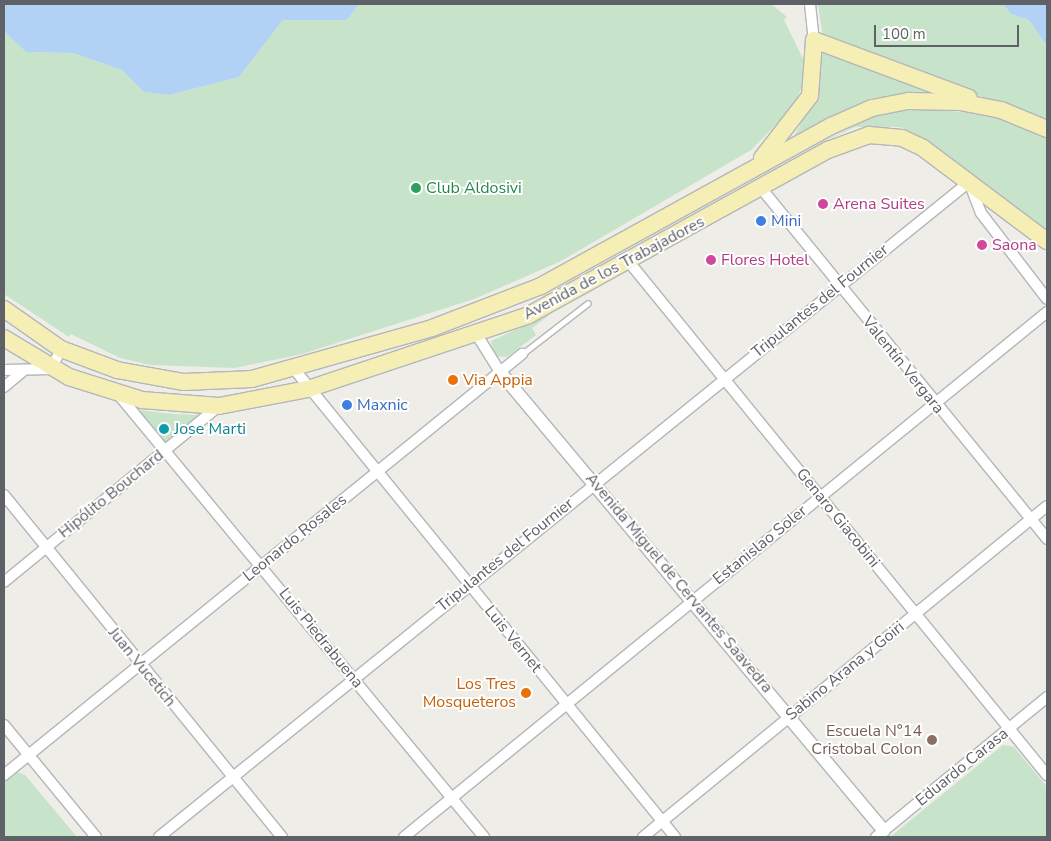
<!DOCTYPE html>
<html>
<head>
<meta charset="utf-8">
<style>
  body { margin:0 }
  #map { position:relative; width:1051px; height:841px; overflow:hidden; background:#eeede7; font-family:"Nunito Sans",sans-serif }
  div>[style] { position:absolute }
  .green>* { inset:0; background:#c7e3c9 }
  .water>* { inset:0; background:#b1d2f4 }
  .roads { filter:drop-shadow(1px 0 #b4b6ba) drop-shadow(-1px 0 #b4b6ba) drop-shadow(0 1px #b4b6ba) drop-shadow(0 -1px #b4b6ba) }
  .service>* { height:5px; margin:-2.5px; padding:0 2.5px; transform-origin:2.5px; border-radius:2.5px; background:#fff }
  .minor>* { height:10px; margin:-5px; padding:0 5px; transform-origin:5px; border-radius:5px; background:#fff }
  .tertiary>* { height:12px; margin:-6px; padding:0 6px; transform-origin:6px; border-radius:6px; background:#fff }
  .primary>* { height:16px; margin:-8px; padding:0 8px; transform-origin:8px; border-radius:8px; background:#f5efb6 }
  .dots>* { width:14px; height:14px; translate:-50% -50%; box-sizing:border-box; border:2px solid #fff; border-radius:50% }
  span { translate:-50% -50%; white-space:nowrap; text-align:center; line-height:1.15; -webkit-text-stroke:4px #fff; paint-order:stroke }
  .leisure-label { font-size:16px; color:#27864d }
  .left { translate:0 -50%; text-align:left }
  .hotel-label { font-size:16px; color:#b23c85 }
  .shop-label { font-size:16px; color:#366cbe }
  .street-label { font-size:16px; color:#5e6165 }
  .food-label { font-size:16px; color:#c56008 }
  .right { translate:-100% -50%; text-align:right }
  .culture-label { font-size:16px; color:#0d838f }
  .education-label { font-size:16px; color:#785e54 }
  .frame { position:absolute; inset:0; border:5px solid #5e6165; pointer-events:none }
  .scale { position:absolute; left:874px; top:25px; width:145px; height:22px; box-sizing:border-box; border:2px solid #5e6165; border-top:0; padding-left:6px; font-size:15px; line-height:18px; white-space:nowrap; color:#5e6165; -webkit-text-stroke:4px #fff; paint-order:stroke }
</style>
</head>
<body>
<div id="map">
  <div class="green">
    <i style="clip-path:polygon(359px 4px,771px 4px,787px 17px,784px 20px,803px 59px,804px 81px,794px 106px,751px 150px,561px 261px,474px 299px,302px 354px,235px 368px,150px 365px,120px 358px,71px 334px,69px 337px,4px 294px,4px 31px,26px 52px,73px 53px,122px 70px,144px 92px,169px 95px,239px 77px,283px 20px,347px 20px)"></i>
    <i style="clip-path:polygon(818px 4px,1003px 4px,1011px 14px,1029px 20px,1047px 46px,1047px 121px,823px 37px)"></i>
    <i style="clip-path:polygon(820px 47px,931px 92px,872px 98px,794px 136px,819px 91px)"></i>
    <i style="clip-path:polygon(912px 108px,990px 114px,1047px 137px,1047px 230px,930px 142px,900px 127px,855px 127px,800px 153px,878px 114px)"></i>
    <i style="clip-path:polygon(551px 314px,532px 328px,536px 335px,507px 357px,495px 356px,491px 341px)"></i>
    <i style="clip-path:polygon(139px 410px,173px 414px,201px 415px,164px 444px)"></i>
    <i style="clip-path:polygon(1003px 745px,1014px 747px,1047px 787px,1047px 837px,890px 837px)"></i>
    <i style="clip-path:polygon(17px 772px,25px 775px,77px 837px,4px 837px,4px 782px)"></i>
  </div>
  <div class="water">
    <i style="clip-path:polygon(4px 4px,359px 4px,347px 20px,283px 20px,239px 77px,169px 95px,144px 92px,122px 70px,73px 53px,26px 52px,4px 31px)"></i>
    <i style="clip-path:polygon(1003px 4px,1047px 4px,1047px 46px,1029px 20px,1011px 14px)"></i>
  </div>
  <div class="roads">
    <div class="service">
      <i style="left:522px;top:354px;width:83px;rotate:-37.7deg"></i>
    </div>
    <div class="minor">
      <i style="left:810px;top:4px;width:36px;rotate:84deg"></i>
      <i style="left:761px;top:188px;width:453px;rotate:50.8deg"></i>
      <i style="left:629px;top:262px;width:662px;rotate:50.83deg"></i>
      <i style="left:477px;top:335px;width:44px;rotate:58.1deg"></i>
      <i style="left:4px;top:370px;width:47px;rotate:-1.2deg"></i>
      <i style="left:51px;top:369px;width:22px;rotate:-63deg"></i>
      <i style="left:295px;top:370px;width:602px;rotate:50.86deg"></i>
      <i style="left:4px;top:387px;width:23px;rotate:-40deg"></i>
      <i style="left:118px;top:394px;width:575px;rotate:50.44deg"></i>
      <i style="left:4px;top:495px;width:441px;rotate:50.9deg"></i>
      <i style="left:4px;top:582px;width:278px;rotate:-39.3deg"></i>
      <i style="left:4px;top:725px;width:145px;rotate:50.6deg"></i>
      <i style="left:4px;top:775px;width:668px;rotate:-39.1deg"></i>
      <i style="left:159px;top:837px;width:1042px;rotate:-38.96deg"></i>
      <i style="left:969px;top:182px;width:33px;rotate:69deg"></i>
      <i style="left:981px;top:213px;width:108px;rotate:52.5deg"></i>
      <i style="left:404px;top:837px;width:830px;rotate:-39.23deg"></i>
      <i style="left:643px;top:837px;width:522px;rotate:-39.33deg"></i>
      <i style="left:876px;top:837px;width:221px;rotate:-39.3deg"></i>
    </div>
    <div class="tertiary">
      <i style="left:500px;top:372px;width:598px;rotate:50.08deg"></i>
    </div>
    <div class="primary">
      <i style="left:762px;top:158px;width:78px;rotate:-52.3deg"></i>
      <i style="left:810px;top:96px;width:56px;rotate:-85.9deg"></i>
      <i style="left:814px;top:40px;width:165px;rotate:20.5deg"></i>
      <i style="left:4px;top:309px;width:70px;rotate:35.1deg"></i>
      <i style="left:61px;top:349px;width:60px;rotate:20.6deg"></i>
      <i style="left:117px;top:370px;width:68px;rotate:10.2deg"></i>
      <i style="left:184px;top:382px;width:68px;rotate:-2.5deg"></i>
      <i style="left:252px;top:379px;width:187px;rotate:-15.8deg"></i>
      <i style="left:432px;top:328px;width:117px;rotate:-21.1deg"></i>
      <i style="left:541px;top:286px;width:331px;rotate:-28.9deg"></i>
      <i style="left:831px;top:126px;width:45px;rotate:-23.7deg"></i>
      <i style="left:872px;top:108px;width:38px;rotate:-11deg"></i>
      <i style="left:909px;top:101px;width:51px;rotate:1.1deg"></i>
      <i style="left:960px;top:102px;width:42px;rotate:11deg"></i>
      <i style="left:1001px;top:110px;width:50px;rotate:22.4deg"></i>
      <i style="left:4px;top:338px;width:76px;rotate:31deg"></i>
      <i style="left:69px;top:377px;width:77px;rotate:17.5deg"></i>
      <i style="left:142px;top:400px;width:77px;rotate:4.5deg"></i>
      <i style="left:219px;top:406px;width:91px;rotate:-10.8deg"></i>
      <i style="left:308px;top:389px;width:233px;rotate:-18.5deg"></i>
      <i style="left:529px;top:315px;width:342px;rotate:-28.9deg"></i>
      <i style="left:828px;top:150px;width:44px;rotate:-20.1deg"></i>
      <i style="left:869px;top:135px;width:33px;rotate:5deg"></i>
      <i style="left:902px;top:138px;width:23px;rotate:25deg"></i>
      <i style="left:923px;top:148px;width:155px;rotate:36.9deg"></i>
    </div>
  </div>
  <div class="dots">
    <i style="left:416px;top:188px;background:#2e9e5b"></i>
    <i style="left:823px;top:204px;background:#d1479c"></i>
    <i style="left:761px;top:221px;background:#3f7fe0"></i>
    <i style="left:982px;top:245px;background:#d1479c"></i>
    <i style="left:711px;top:260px;background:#d1479c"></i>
    <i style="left:453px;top:380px;background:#e8710a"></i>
    <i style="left:347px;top:405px;background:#3f7fe0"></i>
    <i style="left:164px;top:429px;background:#0f9aa8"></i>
    <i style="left:526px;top:693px;background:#e8710a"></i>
    <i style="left:932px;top:740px;background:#8d6e63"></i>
  </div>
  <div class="leisure-label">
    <span class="left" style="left:426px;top:188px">Club Aldosivi</span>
  </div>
  <div class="hotel-label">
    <span class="left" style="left:833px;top:204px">Arena Suites</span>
    <span class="left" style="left:992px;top:245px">Saona</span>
    <span class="left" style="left:721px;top:260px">Flores Hotel</span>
  </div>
  <div class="shop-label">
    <span class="left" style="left:771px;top:221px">Mini</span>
    <span class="left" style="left:357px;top:405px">Maxnic</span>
  </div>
  <div class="street-label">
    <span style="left:614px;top:268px;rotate:-28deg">Avenida de los Trabajadores</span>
    <span style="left:820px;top:301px;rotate:-39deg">Tripulantes del Fournier</span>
    <span style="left:903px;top:365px;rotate:51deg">Valentín Vergara</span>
    <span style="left:111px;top:494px;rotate:-39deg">Hipólito Bouchard</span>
    <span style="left:838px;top:518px;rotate:51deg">Genaro Giacobini</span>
    <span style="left:295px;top:538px;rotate:-39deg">Leonardo Rosales</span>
    <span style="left:760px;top:545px;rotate:-39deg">Estanislao Soler</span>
    <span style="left:505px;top:555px;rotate:-39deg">Tripulantes del Fournier</span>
    <span style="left:679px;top:583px;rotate:50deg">Avenida Miguel de Cervantes Saavedra</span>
    <span style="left:321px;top:638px;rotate:51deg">Luis Piedrabuena</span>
    <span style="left:513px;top:639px;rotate:51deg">Luis Vernet</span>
    <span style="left:142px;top:667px;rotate:51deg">Juan Vucetich</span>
    <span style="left:845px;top:671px;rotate:-39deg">Sabino Arana y Goiri</span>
    <span style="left:962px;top:767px;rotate:-39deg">Eduardo Carasa</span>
  </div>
  <div class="food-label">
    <span class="left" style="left:463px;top:380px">Via Appia</span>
    <span class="right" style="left:516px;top:693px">Los Tres<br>Mosqueteros</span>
  </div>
  <div class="culture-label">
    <span class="left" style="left:174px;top:429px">Jose Marti</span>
  </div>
  <div class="education-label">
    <span class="right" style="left:922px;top:740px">Escuela N°14<br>Cristobal Colon</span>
  </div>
  <div class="frame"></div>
  <div class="scale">100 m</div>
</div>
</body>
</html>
